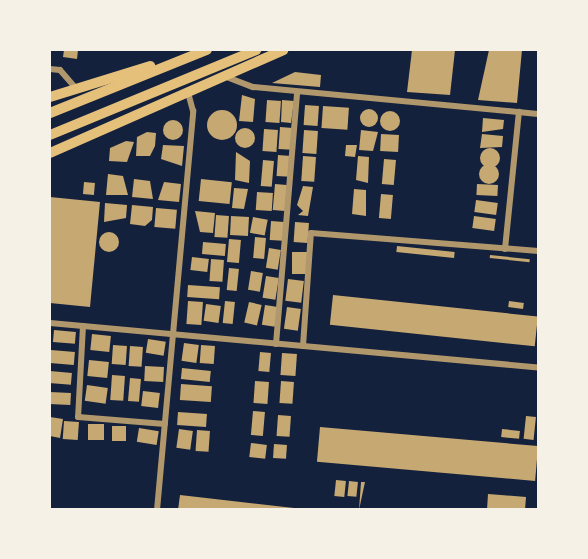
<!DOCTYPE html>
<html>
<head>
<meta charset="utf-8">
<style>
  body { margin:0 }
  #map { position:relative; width:588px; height:559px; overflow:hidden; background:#14213d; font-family:"Open Sans",sans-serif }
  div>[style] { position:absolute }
  .building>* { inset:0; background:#c6a872; transform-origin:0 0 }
  .round { border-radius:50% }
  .minor>* { height:6px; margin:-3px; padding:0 3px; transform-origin:3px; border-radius:3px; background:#b1986c }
  .trunk>* { height:10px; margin:-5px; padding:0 5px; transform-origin:5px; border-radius:5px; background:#e5c07b }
  span { translate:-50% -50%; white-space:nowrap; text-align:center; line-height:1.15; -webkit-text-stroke:6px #f6f1e7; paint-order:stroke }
  .frame { position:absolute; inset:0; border:51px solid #f6f1e7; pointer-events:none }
</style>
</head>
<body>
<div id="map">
  <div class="building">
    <i style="clip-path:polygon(64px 50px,78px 50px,77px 59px,63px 57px)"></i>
    <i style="clip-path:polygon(412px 50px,455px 50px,450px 95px,407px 92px)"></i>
    <i style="clip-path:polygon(489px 50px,522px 50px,517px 103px,478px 100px)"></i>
    <i style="clip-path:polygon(295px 72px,321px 75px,320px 87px,272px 83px)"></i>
    <i style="clip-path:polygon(242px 95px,255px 99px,253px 122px,239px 121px)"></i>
    <i style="left:267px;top:100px;width:14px;height:22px;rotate:4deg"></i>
    <i style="clip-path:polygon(282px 100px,294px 101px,291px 123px,281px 122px)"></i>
    <i style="left:305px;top:105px;width:14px;height:20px;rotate:4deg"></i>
    <i style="left:323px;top:106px;width:26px;height:22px;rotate:4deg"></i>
    <i class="round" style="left:360px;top:109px;width:18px;height:18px"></i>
    <i class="round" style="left:207px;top:110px;width:30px;height:30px"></i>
    <i class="round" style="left:380px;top:111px;width:20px;height:20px"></i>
    <i style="clip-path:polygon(483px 118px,504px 120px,503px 129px,482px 132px)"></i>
    <i class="round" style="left:163px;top:120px;width:20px;height:20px"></i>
    <i style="left:280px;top:127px;width:13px;height:22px;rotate:4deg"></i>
    <i class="round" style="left:235px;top:128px;width:20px;height:20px"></i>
    <i style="left:264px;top:129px;width:14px;height:22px;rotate:4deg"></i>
    <i style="left:304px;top:130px;width:14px;height:23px;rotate:4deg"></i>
    <i style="clip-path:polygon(361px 130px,378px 132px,373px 151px,359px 150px)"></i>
    <i style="clip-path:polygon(147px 132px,156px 133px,155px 146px,150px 156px,136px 156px,137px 137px)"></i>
    <i style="left:381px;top:134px;width:18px;height:17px;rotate:3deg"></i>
    <i style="clip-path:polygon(482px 134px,503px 136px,502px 147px,480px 148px)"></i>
    <i style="clip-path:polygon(126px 141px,134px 142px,127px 162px,109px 161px,110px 148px)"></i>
    <i style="clip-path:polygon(163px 145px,184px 146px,182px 166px,161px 159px)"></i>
    <i style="clip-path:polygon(346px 145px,357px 145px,355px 157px,345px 156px)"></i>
    <i class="round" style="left:480px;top:148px;width:20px;height:20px"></i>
    <i style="clip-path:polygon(236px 152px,250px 161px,249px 183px,235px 180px)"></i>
    <i style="left:278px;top:155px;width:13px;height:21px;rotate:4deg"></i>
    <i style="left:303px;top:156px;width:13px;height:25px;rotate:4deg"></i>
    <i style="clip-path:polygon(358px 156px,369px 157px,368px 183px,356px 180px)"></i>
    <i style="left:384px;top:159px;width:12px;height:25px;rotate:5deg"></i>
    <i style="left:263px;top:160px;width:11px;height:26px;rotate:5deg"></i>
    <i class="round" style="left:479px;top:164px;width:20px;height:20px"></i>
    <i style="clip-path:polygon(108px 174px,123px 176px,128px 195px,106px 195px)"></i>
    <i style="clip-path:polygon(134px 179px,150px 181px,153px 199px,132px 197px)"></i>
    <i style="left:201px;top:179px;width:31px;height:22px;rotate:6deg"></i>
    <i style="left:84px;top:182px;width:11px;height:12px;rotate:5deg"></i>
    <i style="clip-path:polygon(164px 182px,181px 184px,179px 202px,158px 200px)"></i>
    <i style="left:275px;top:184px;width:12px;height:26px;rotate:5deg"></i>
    <i style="left:477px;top:184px;width:21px;height:11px;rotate:3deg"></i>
    <i style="clip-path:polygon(303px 186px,313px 187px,308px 216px,298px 215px,303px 211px,297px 205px)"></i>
    <i style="clip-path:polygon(234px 188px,248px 189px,244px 209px,232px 208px)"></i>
    <i style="clip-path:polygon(354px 189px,366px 190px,366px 216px,352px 214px)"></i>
    <i style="left:257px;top:192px;width:16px;height:18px;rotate:4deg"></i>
    <i style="left:381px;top:194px;width:12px;height:24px;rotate:5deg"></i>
    <i style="clip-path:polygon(50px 197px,100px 202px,90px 307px,50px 303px)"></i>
    <i style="left:476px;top:200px;width:22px;height:12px;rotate:8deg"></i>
    <i style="clip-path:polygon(105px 203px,127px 205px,126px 218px,104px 222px)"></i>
    <i style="clip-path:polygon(132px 205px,153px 207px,152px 220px,145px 226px,130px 224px)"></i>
    <i style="left:156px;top:208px;width:21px;height:19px;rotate:5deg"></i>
    <i style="clip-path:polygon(195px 211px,215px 213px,213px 233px,200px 232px)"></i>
    <i style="left:216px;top:215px;width:13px;height:22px;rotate:4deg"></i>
    <i style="left:231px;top:216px;width:18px;height:19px;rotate:3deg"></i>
    <i style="left:474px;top:216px;width:22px;height:12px;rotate:8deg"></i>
    <i style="left:253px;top:217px;width:15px;height:16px;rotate:11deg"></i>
    <i style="left:271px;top:221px;width:13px;height:19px;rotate:4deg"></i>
    <i style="left:295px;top:222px;width:14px;height:20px;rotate:4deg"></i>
    <i class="round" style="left:99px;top:232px;width:20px;height:20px"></i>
    <i style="left:255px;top:237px;width:11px;height:21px;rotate:5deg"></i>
    <i style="left:229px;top:239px;width:12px;height:23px;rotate:5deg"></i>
    <i style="left:203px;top:242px;width:23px;height:12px;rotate:5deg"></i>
    <i style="left:397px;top:246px;width:58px;height:6px;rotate:6deg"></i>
    <i style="left:269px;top:248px;width:12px;height:20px;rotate:9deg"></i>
    <i style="left:292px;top:252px;width:15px;height:22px"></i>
    <i style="left:490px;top:255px;width:40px;height:3px;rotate:6deg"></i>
    <i style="left:192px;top:257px;width:17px;height:13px;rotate:7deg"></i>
    <i style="left:211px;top:259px;width:13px;height:22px;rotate:4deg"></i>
    <i style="left:229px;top:268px;width:10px;height:22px;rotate:6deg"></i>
    <i style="left:251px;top:271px;width:12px;height:19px;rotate:9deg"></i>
    <i style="left:266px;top:276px;width:13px;height:22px;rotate:9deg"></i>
    <i style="left:288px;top:279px;width:16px;height:22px;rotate:7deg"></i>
    <i style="left:188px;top:285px;width:32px;height:12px;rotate:4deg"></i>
    <i style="left:333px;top:295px;width:206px;height:30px;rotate:6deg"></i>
    <i style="left:188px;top:301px;width:15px;height:23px;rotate:4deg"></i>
    <i style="left:225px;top:301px;width:10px;height:22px;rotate:6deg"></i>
    <i style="left:509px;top:301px;width:15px;height:6px;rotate:8deg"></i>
    <i style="left:249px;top:302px;width:13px;height:21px;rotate:13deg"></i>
    <i style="left:206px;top:304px;width:15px;height:17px;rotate:8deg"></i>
    <i style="left:265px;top:305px;width:13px;height:20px;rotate:9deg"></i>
    <i style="left:287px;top:307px;width:14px;height:22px;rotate:8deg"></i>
    <i style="left:54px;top:330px;width:22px;height:12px;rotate:5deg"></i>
    <i style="left:92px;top:334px;width:19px;height:16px;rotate:6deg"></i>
    <i style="left:148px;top:339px;width:18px;height:14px;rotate:9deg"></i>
    <i style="left:184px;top:343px;width:15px;height:18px;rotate:8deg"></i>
    <i style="left:113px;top:345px;width:14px;height:19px;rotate:4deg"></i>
    <i style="left:201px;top:345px;width:14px;height:18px;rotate:4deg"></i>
    <i style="left:130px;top:346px;width:13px;height:20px;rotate:4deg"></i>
    <i style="left:51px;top:350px;width:24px;height:13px;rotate:5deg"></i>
    <i style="left:260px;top:352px;width:11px;height:19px;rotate:5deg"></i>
    <i style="left:282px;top:353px;width:15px;height:22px;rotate:4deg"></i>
    <i style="left:89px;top:360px;width:20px;height:16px;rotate:6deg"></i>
    <i style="left:145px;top:366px;width:19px;height:15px;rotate:3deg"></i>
    <i style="left:182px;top:368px;width:29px;height:11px;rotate:6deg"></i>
    <i style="left:50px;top:371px;width:22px;height:12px;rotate:5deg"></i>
    <i style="left:112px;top:375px;width:13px;height:25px;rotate:4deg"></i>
    <i style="left:130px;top:378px;width:11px;height:23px;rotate:5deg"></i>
    <i style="left:255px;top:381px;width:14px;height:22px;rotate:4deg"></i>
    <i style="left:281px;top:381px;width:13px;height:22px;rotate:4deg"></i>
    <i style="left:181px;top:384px;width:31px;height:16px;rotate:4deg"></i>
    <i style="left:87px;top:385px;width:21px;height:16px;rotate:8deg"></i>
    <i style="left:143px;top:391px;width:17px;height:15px;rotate:7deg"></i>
    <i style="left:50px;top:392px;width:21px;height:12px;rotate:3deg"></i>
    <i style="left:253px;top:411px;width:12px;height:24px;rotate:5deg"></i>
    <i style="left:178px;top:412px;width:29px;height:13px;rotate:4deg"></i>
    <i style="left:278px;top:415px;width:13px;height:21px;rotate:4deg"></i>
    <i style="left:526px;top:416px;width:10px;height:23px;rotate:6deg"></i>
    <i style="clip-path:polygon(50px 417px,63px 419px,60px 438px,50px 436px)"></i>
    <i style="left:64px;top:421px;width:15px;height:18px;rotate:4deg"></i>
    <i style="left:88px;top:424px;width:16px;height:16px"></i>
    <i style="left:112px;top:426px;width:14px;height:15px"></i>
    <i style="left:320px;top:427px;width:219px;height:35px;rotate:5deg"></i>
    <i style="left:139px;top:428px;width:20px;height:14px;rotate:9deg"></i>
    <i style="left:179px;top:429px;width:14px;height:19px;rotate:8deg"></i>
    <i style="left:502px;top:429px;width:18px;height:8px;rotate:6deg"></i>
    <i style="left:197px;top:430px;width:13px;height:21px;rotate:4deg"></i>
    <i style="left:251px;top:443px;width:16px;height:14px;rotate:7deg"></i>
    <i style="left:274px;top:444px;width:13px;height:14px;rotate:4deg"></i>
    <i style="left:336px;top:480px;width:10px;height:16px;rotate:6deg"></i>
    <i style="left:349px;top:481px;width:9px;height:15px;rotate:6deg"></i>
    <i style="clip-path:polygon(361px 482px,365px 482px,359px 510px)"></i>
    <i style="clip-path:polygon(488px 494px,526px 497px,525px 510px,487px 510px)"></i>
    <i style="clip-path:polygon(180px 495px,294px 508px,294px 510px,178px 510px)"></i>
  </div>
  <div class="minor">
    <i style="left:50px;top:69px;width:10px;rotate:6deg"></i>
    <i style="left:60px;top:70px;width:23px;rotate:49deg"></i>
    <i style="left:224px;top:76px;width:31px;rotate:21deg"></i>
    <i style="left:253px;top:87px;width:286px;rotate:5.4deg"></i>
    <i style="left:505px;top:249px;width:138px;rotate:-84.2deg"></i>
    <i style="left:50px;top:323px;width:490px;rotate:5.2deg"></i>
    <i style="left:83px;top:326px;width:91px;rotate:93.1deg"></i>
    <i style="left:78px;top:417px;width:87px;rotate:4.6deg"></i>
    <i style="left:276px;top:344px;width:253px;rotate:-85.2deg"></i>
    <i style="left:303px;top:346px;width:113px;rotate:-86deg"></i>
    <i style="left:311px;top:233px;width:228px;rotate:4.5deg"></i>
    <i style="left:157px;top:510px;width:401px;rotate:-84.8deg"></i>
    <i style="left:193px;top:111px;width:20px;rotate:-105deg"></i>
  </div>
  <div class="trunk">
    <i style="left:50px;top:97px;width:105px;rotate:-17.2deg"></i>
    <i style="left:50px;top:113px;width:169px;rotate:-21.9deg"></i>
    <i style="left:50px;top:135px;width:223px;rotate:-22.4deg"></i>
    <i style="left:50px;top:153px;width:255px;rotate:-23.8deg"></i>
  </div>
  <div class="frame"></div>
</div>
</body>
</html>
